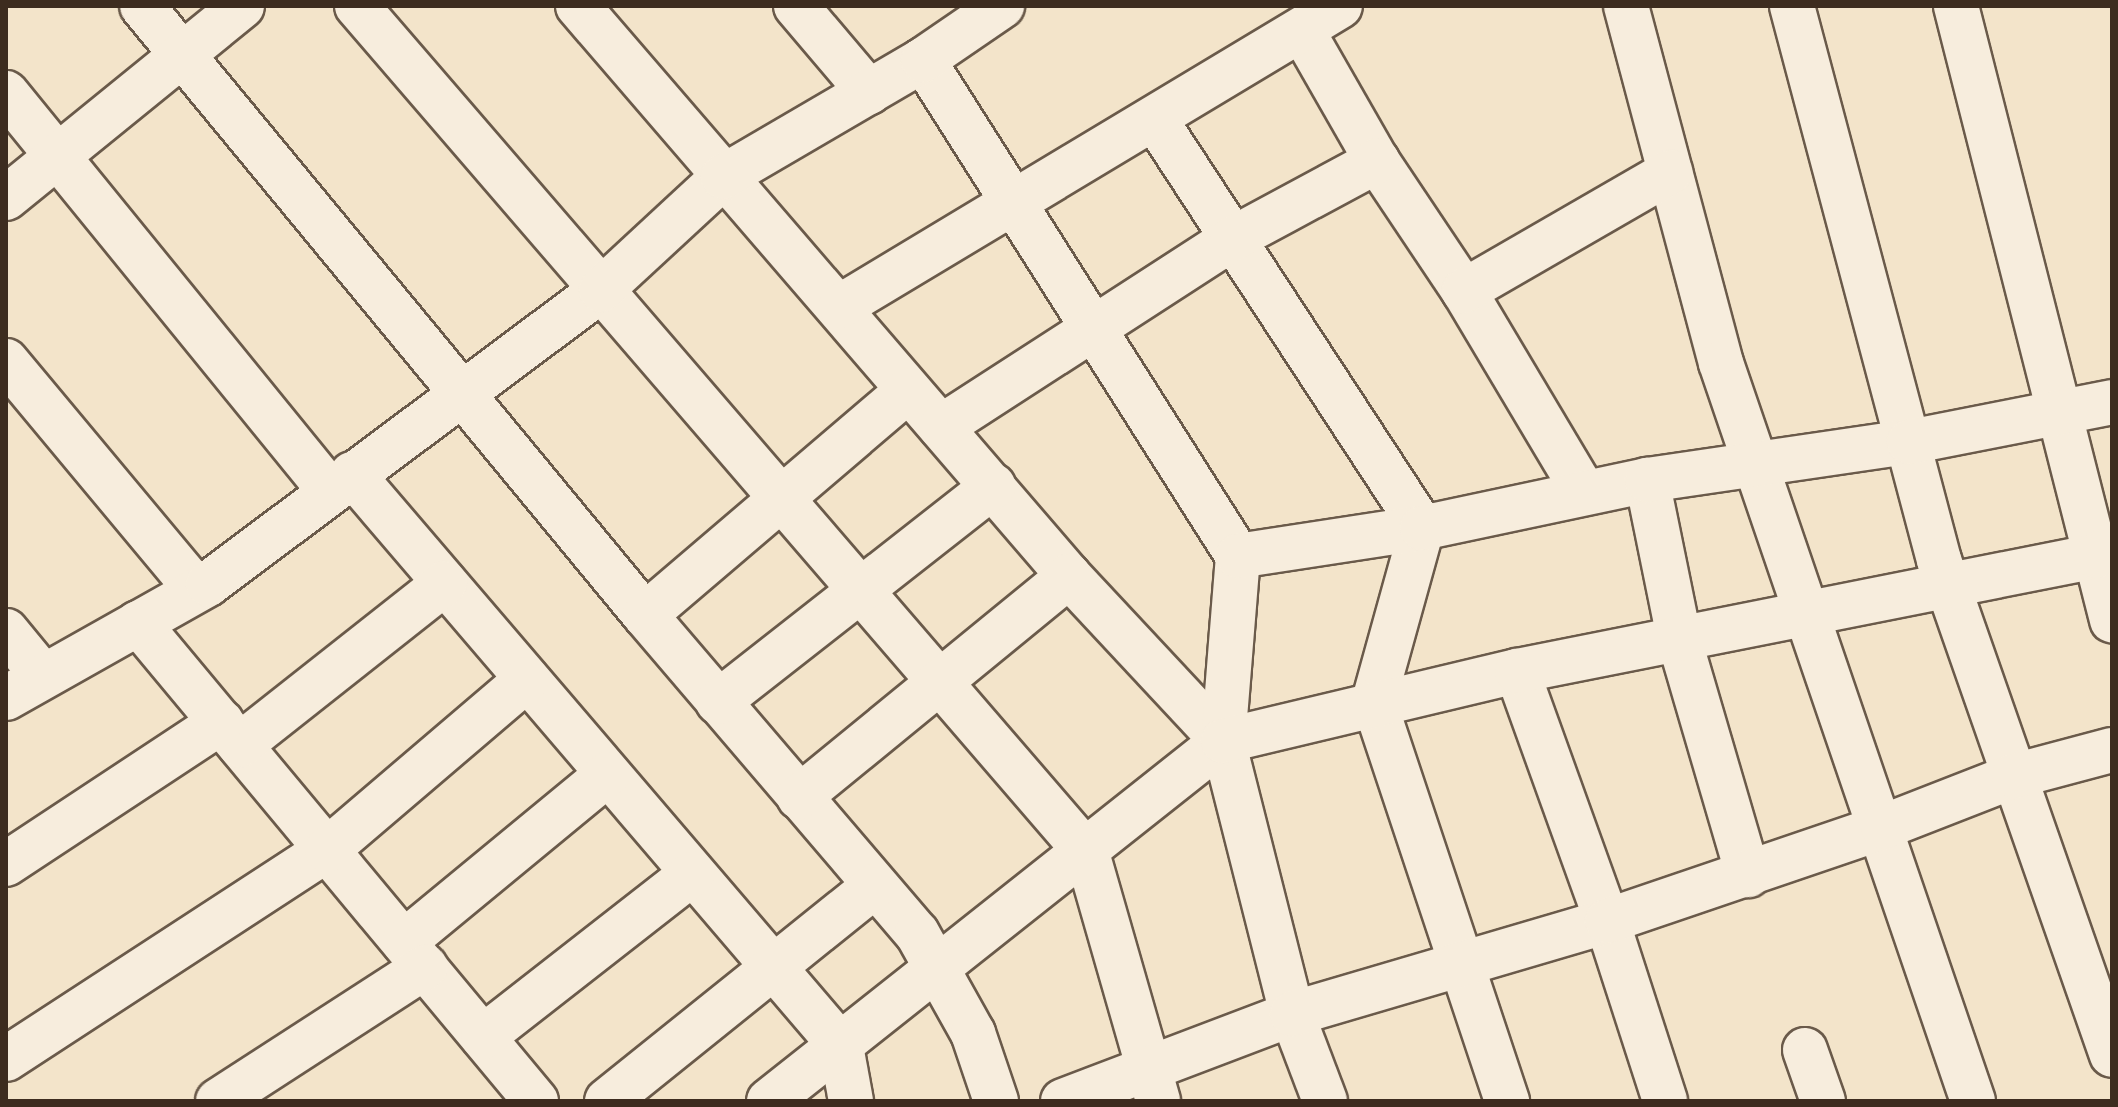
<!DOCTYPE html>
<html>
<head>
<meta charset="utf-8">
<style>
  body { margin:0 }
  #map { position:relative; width:2118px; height:1107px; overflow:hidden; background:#f3e4ca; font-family:"Gentium Book Plus",serif }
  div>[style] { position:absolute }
  .roads { filter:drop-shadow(2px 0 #6a5a4a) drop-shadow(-2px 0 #6a5a4a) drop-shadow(0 2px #6a5a4a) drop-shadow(0 -2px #6a5a4a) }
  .minor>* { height:44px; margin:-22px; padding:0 22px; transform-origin:22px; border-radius:22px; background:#f7eddd }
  span { translate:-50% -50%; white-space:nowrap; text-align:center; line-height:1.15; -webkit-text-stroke:6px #f7eddd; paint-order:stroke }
  .frame { position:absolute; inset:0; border:8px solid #3d2c1f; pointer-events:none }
</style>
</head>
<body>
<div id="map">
  <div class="roads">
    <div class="minor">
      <i style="left:142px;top:6px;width:790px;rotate:50.45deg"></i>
      <i style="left:645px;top:615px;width:418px;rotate:49.5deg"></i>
      <i style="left:917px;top:933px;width:115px;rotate:60.8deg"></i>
      <i style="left:973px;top:1033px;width:72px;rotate:71.3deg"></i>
      <i style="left:357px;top:6px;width:1118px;rotate:49.24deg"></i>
      <i style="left:1087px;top:853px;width:258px;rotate:74deg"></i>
      <i style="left:578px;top:6px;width:752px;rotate:49.26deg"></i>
      <i style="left:1069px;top:576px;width:226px;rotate:47deg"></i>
      <i style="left:796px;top:6px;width:113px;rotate:49.7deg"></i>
      <i style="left:1626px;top:6px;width:369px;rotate:75.1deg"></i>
      <i style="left:1721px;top:363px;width:780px;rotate:71.15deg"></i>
      <i style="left:1792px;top:6px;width:573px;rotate:75.14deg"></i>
      <i style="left:1939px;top:560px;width:524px;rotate:70.74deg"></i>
      <i style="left:1956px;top:6px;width:634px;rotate:75.74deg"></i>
      <i style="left:1303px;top:32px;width:149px;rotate:60.2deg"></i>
      <i style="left:1377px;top:161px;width:156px;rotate:56.2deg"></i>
      <i style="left:1464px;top:291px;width:233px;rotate:59.2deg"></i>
      <i style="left:923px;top:60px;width:588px;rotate:57.58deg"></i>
      <i style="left:1238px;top:556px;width:186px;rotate:94.6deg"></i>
      <i style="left:1223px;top:741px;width:282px;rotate:75.8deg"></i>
      <i style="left:1292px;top:1014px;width:93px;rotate:69.2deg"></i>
      <i style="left:6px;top:93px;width:513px;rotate:50.85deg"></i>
      <i style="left:1156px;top:121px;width:486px;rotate:56.8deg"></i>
      <i style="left:1422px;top:528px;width:180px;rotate:105.5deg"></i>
      <i style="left:1374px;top:701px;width:422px;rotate:71.6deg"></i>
      <i style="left:6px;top:198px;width:304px;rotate:-39.1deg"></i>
      <i style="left:1464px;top:291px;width:238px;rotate:-30deg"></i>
      <i style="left:841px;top:306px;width:582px;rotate:-31.01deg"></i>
      <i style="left:6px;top:361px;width:298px;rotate:50.2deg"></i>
      <i style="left:941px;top:427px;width:346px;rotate:-32.9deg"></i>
      <i style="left:1232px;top:239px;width:165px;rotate:-28.3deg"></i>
      <i style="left:352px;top:474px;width:753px;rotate:49.47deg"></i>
      <i style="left:841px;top:1046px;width:56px;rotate:79.7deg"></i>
      <i style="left:1647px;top:480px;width:165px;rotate:78.5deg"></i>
      <i style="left:1680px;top:642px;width:243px;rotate:73.7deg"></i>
      <i style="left:1238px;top:556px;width:186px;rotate:-8.7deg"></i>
      <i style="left:1422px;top:528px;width:230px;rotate:-12deg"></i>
      <i style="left:1647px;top:480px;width:265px;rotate:-8.3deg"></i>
      <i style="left:1909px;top:442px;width:207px;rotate:-11.1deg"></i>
      <i style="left:645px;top:615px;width:346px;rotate:-40.5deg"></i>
      <i style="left:138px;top:623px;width:622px;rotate:50.22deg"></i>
      <i style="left:6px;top:631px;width:58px;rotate:50.6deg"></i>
      <i style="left:1517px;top:671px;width:266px;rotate:70.2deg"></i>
      <i style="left:1607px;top:921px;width:189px;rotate:72.1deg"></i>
      <i style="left:6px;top:698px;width:232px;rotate:-29.4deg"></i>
      <i style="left:208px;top:584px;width:491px;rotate:-36.8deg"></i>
      <i style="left:601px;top:290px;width:166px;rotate:-42.8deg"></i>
      <i style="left:723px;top:177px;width:232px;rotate:-30.3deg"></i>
      <i style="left:923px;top:60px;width:96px;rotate:-34.4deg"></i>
      <i style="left:718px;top:702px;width:350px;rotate:-38.1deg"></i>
      <i style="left:240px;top:745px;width:261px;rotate:-38.3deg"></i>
      <i style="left:799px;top:797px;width:349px;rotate:-39.3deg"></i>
      <i style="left:6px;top:864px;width:258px;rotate:-33.4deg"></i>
      <i style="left:404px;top:942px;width:264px;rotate:-39.5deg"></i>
      <i style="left:483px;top:1037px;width:266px;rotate:-38deg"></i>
      <i style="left:1805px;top:1050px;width:54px;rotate:70.6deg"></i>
      <i style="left:6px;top:1059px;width:383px;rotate:-33.1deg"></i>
      <i style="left:327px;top:850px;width:263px;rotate:-40.5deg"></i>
      <i style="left:218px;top:1101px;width:247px;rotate:-32.9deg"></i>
      <i style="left:607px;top:1101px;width:343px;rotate:-38.8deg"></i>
      <i style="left:769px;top:1101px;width:579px;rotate:-38.41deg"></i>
      <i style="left:1223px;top:741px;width:302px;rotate:-13.4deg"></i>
      <i style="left:1517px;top:671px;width:590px;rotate:-11.23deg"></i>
      <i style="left:2096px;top:556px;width:19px;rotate:-35deg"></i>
      <i style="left:1063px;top:1101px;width:245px;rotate:-20.8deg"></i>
      <i style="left:1292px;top:1014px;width:328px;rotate:-16.4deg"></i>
      <i style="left:1607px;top:921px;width:292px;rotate:-18.8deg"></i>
      <i style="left:1883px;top:827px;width:141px;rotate:-21.3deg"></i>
      <i style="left:2014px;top:776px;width:101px;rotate:-14.9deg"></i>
    </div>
  </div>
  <div class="frame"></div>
</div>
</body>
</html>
